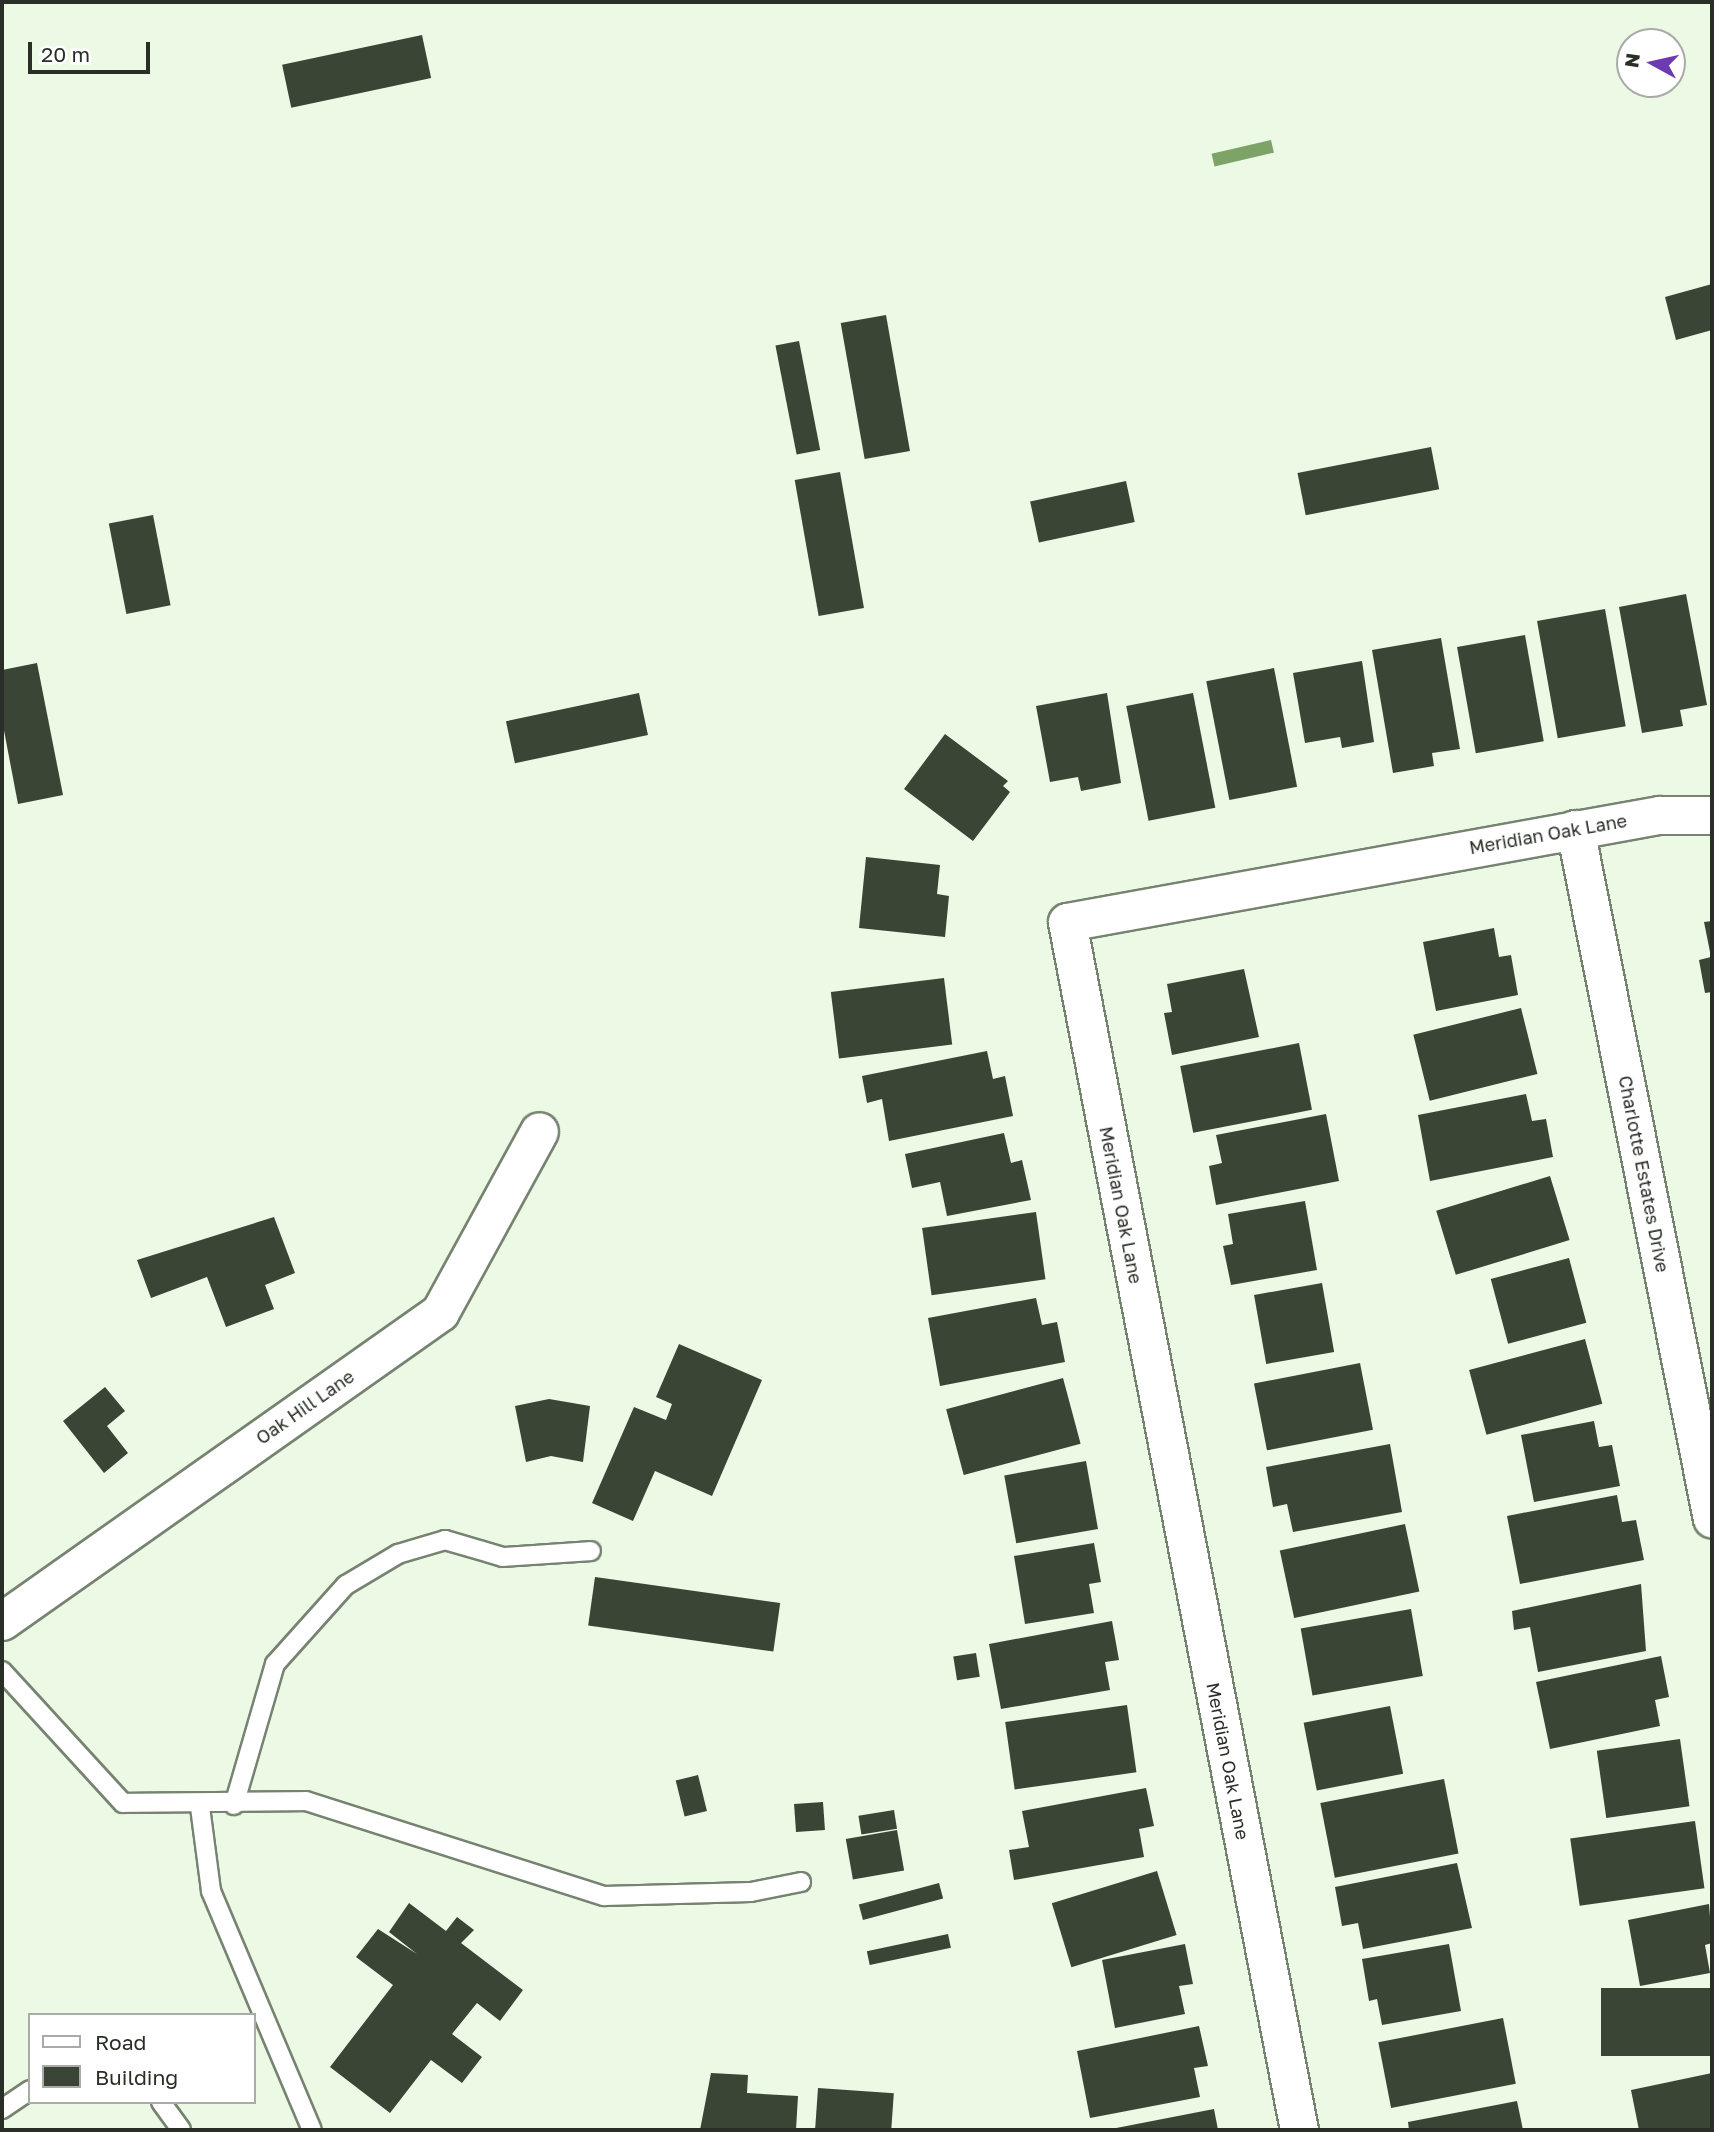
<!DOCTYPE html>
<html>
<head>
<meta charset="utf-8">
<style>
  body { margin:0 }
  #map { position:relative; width:1714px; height:2132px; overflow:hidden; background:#ecf9e5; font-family:"Golos Text",sans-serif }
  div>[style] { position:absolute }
  .water>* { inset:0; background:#7da367; transform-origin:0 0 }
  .building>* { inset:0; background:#3a4535; transform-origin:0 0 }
  .roads { filter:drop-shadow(2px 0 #778371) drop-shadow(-2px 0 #778371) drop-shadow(0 2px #778371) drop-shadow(0 -2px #778371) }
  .service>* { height:18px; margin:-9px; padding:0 9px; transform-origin:9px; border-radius:9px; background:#fff }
  .minor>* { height:37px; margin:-18.5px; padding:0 18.5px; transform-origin:18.5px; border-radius:18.5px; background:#fff }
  span { translate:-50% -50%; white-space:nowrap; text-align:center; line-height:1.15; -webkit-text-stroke:7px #fff; paint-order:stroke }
  .street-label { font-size:18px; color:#292e26 }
  .frame { position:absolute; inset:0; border:4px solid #292e26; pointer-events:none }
  .legend { position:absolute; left:28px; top:2013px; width:228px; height:91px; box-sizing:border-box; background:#fff; border:2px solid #a9aba8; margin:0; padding:9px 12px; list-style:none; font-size:21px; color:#292e26 }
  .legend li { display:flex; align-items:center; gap:14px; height:35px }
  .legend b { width:35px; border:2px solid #a9aba8 }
  .north { position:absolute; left:1616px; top:28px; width:70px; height:70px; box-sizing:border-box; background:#fff; border:2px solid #a9aba8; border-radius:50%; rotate:278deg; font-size:19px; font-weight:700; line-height:28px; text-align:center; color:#292e26 }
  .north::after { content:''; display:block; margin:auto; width:24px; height:32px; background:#6c3bb2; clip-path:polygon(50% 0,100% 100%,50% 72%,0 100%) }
  .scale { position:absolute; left:28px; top:42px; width:122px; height:32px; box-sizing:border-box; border:4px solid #292e26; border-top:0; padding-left:9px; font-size:21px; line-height:24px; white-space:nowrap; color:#292e26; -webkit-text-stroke:5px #fff; paint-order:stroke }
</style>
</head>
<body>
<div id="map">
  <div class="water">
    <i style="left:1271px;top:140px;width:13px;height:61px;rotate:77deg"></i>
  </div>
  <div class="building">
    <i style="left:422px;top:35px;width:44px;height:143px;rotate:78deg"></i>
    <i style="clip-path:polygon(1712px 284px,1712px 330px,1676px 340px,1665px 297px)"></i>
    <i style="left:886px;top:315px;width:138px;height:46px;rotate:80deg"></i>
    <i style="left:799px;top:341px;width:111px;height:24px;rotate:79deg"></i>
    <i style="left:1431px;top:447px;width:43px;height:136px;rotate:79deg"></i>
    <i style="left:840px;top:472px;width:138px;height:46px;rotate:80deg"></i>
    <i style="left:1126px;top:481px;width:42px;height:98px;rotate:78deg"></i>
    <i style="left:153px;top:515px;width:92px;height:45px;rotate:79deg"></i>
    <i style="clip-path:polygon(1686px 594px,1707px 705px,1680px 710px,1683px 726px,1642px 733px,1619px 607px)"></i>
    <i style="left:1605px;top:609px;width:119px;height:69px;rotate:80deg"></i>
    <i style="left:1525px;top:635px;width:108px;height:69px;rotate:80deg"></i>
    <i style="clip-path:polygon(1441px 638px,1460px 749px,1432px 753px,1434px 766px,1393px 773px,1372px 650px)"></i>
    <i style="clip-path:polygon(1362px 661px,1374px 742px,1342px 748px,1340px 737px,1305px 743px,1293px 673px)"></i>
    <i style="clip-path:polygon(37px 663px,63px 795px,18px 804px,2px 720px,2px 670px)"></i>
    <i style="left:1274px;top:668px;width:121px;height:69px;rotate:79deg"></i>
    <i style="left:639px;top:693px;width:43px;height:136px;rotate:78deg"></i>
    <i style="clip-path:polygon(1107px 693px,1121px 783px,1081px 791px,1078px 777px,1050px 782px,1036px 706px)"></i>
    <i style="left:1193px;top:693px;width:117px;height:68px;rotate:79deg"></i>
    <i style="clip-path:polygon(945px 734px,1008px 781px,1003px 786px,1010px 792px,973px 841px,904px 789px)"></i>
    <i style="clip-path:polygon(866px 857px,940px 865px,937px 894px,949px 896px,945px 937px,859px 928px)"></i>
    <i style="clip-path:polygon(1712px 921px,1712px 992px,1705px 993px,1699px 960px,1711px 957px,1704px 922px)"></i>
    <i style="clip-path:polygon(1494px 928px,1499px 957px,1511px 955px,1518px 995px,1436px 1011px,1423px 942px)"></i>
    <i style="clip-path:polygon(1244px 969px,1259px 1037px,1172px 1055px,1164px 1013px,1172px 1012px,1167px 984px)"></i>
    <i style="left:944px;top:978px;width:67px;height:114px;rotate:83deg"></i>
    <i style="left:1521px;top:1008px;width:68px;height:111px;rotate:76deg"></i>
    <i style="left:1299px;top:1043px;width:68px;height:121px;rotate:79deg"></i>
    <i style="clip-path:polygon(987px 1051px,993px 1079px,1005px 1076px,1013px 1116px,889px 1141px,882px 1099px,867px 1103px,862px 1076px)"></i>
    <i style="clip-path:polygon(1526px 1094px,1532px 1121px,1546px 1119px,1553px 1157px,1430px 1181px,1418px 1115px)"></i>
    <i style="clip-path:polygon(1326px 1114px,1339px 1181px,1216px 1205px,1209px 1166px,1222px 1163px,1216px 1135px)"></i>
    <i style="clip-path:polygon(1004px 1133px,1011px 1163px,1022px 1160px,1031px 1200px,947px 1216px,940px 1182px,912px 1188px,905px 1154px)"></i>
    <i style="left:1550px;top:1176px;width:67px;height:119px;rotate:73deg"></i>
    <i style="clip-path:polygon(1305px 1201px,1317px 1270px,1231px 1285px,1223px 1246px,1233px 1244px,1228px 1214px)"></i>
    <i style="left:1036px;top:1212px;width:68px;height:115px;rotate:82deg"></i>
    <i style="clip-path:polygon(274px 1217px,295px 1273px,265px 1285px,274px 1309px,226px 1327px,207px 1277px,151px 1298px,137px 1260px)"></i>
    <i style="left:1569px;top:1258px;width:67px;height:81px;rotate:75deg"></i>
    <i style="left:1322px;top:1283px;width:70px;height:69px;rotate:80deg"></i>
    <i style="clip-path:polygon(1036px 1298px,1042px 1325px,1057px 1322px,1065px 1362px,940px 1386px,928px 1318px)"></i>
    <i style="left:1585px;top:1339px;width:67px;height:120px;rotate:75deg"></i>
    <i style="clip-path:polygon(679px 1344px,762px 1380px,712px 1496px,655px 1471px,633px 1521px,592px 1503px,634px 1407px,666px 1420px,672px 1404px,656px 1397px)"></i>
    <i style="left:1360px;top:1363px;width:68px;height:108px;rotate:79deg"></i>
    <i style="left:1063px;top:1378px;width:68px;height:121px;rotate:75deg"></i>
    <i style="clip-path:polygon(105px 1387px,125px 1411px,107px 1426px,128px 1453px,104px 1473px,63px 1421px)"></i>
    <i style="clip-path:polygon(549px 1399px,590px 1406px,583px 1462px,551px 1456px,526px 1462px,515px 1406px)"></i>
    <i style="clip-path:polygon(1594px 1421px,1599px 1447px,1612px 1445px,1620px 1486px,1534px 1502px,1521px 1435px)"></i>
    <i style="clip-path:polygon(1390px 1444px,1402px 1512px,1293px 1532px,1287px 1504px,1273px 1507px,1266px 1467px)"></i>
    <i style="left:1086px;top:1461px;width:69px;height:83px;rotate:80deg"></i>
    <i style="clip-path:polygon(1617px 1495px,1622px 1522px,1636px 1520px,1644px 1560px,1520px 1584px,1507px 1516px)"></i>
    <i style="left:1405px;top:1524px;width:69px;height:128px;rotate:78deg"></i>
    <i style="clip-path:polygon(1094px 1543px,1101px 1582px,1089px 1584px,1094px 1613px,1025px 1624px,1014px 1556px)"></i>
    <i style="left:595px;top:1577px;width:187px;height:49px;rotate:8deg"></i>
    <i style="clip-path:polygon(1641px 1584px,1646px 1651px,1538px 1672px,1530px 1627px,1514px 1630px,1512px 1611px)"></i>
    <i style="left:1411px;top:1609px;width:68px;height:112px;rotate:80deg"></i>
    <i style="clip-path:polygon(1112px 1621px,1119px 1660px,1105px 1662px,1110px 1690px,1001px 1709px,989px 1644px)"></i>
    <i style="left:976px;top:1653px;width:24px;height:23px;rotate:81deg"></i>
    <i style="clip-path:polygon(1661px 1656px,1669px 1697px,1655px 1700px,1660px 1726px,1550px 1749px,1536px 1682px)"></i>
    <i style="left:1127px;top:1705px;width:68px;height:123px;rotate:82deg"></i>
    <i style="left:1390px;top:1706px;width:69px;height:88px;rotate:79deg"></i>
    <i style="left:1680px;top:1739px;width:68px;height:84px;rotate:82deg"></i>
    <i style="left:698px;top:1775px;width:37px;height:23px;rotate:76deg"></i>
    <i style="left:1444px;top:1779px;width:76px;height:126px;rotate:79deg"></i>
    <i style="clip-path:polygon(1146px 1788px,1154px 1826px,1139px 1829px,1144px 1857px,1014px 1880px,1009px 1850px,1029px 1847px,1022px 1811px)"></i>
    <i style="left:823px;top:1802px;width:28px;height:29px;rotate:86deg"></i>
    <i style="left:894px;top:1810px;width:19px;height:36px;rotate:81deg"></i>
    <i style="left:1695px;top:1821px;width:68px;height:126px;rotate:82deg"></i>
    <i style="left:897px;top:1830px;width:41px;height:52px;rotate:80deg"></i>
    <i style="clip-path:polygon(1457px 1863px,1472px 1928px,1363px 1949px,1358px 1923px,1342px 1926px,1335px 1887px)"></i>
    <i style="left:1157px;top:1871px;width:67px;height:110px;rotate:73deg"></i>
    <i style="left:939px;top:1883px;width:16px;height:83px;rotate:75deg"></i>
    <i style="clip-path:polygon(409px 1903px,446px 1931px,457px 1917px,474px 1930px,461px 1943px,523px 1990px,500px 2021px,477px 2003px,452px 2034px,482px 2057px,462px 2083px,431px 2060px,390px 2113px,330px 2067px,393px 1985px,356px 1957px,378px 1929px,417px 1954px,389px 1932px)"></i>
    <i style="clip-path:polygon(1709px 1904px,1712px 1943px,1705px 1945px,1710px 1973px,1640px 1986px,1628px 1920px)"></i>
    <i style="left:948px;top:1934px;width:14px;height:83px;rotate:78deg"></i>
    <i style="clip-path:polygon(1185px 1944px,1193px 1984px,1179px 1986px,1185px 2014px,1115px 2028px,1102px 1960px)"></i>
    <i style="clip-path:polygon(1449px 1944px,1461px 2011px,1382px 2025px,1377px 1999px,1369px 2001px,1362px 1959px)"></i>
    <i style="left:1712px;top:1988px;width:68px;height:111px;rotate:90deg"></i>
    <i style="left:1503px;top:2018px;width:67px;height:127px;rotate:79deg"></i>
    <i style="clip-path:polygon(1199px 2026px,1208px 2066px,1194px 2068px,1200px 2097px,1090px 2118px,1077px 2051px)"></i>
    <i style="clip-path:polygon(711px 2073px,748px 2075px,747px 2093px,798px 2096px,796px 2130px,700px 2130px)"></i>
    <i style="clip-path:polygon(1712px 2073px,1712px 2130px,1639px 2130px,1631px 2090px)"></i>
    <i style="left:818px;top:2088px;width:76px;height:42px;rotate:4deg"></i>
    <i style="clip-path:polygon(1517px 2101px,1523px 2130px,1409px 2130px,1408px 2122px)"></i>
    <i style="clip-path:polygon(1214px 2109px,1218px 2130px,1111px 2130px,1111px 2129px)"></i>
  </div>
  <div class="roads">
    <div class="service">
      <i style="left:2px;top:1671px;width:179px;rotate:47.5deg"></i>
      <i style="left:123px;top:1803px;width:183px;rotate:-0.6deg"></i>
      <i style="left:306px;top:1801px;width:313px;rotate:17.7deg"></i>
      <i style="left:604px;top:1896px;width:147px;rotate:-1.6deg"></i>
      <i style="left:751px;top:1892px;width:51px;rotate:-11.3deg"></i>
      <i style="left:234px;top:1805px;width:147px;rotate:-73.8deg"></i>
      <i style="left:275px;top:1664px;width:106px;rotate:-48.1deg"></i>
      <i style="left:346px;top:1585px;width:61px;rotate:-30.8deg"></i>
      <i style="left:398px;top:1554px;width:49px;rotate:-16.6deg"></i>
      <i style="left:445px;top:1540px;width:60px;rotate:16.3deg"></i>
      <i style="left:503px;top:1557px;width:88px;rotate:-3.9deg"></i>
      <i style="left:200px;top:1807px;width:85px;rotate:82.5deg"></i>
      <i style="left:211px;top:1891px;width:259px;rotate:67.1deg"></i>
      <i style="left:161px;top:2102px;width:34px;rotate:54deg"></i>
      <i style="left:2px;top:2109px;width:34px;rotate:-34deg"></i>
    </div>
    <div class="minor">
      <i style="left:1575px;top:829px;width:703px;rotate:78.77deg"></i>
      <i style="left:2px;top:1621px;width:536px;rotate:-35.2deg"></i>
      <i style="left:440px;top:1312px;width:206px;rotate:-61.3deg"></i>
      <i style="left:1299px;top:2130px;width:1230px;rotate:-100.87deg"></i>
      <i style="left:1067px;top:922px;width:602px;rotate:-10.25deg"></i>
      <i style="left:1659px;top:815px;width:53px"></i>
    </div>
  </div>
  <div class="street-label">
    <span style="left:1548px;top:834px;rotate:-10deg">Meridian Oak Lane</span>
    <span style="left:1644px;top:1174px;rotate:79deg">Charlotte Estates Drive</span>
    <span style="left:1121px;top:1205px;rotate:79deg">Meridian Oak Lane</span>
    <span style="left:305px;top:1407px;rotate:-35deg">Oak Hill Lane</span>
    <span style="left:1228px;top:1761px;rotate:79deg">Meridian Oak Lane</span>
  </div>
  <div class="frame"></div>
  <ul class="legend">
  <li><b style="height:9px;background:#fff"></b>Road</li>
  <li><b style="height:19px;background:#3a4535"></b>Building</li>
  </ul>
  <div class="north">N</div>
  <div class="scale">20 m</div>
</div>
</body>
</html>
